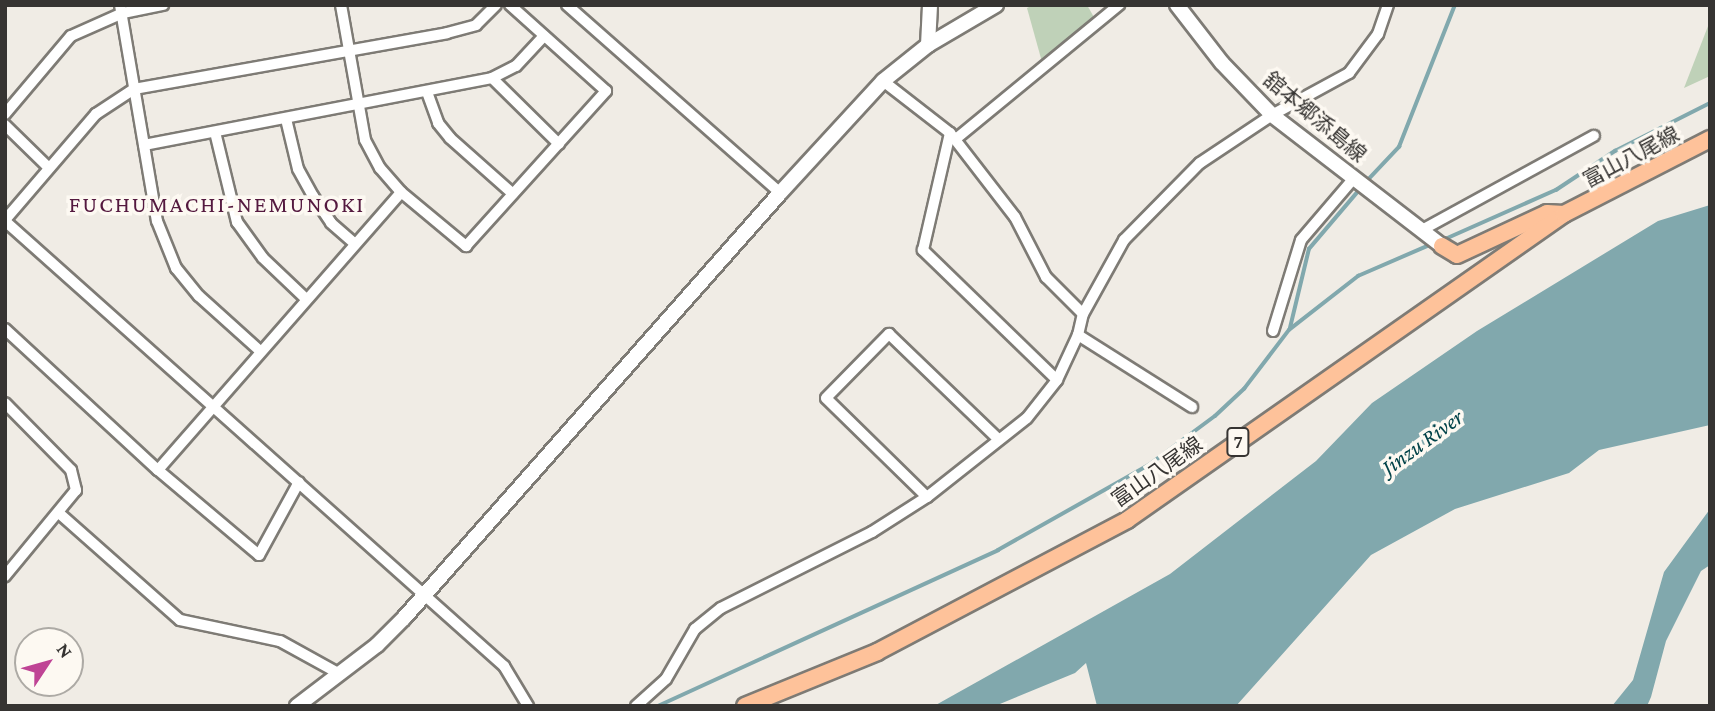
<!DOCTYPE html>
<html>
<head>
<meta charset="utf-8">
<style>
  body { margin:0 }
  #map { position:relative; width:1715px; height:711px; overflow:hidden; background:#f0ece5; font-family:"Crimson Pro","Noto Sans JP",serif }
  div>[style] { position:absolute }
  .green>* { inset:0; background:#bfd1b8 }
  .water>* { inset:0; background:#81a8ad }
  .stream>* { height:3.5px; margin:-1.75px; padding:0 1.75px; transform-origin:1.75px; border-radius:1.75px; background:#81a8ad }
  .roads { filter:drop-shadow(2px 0 #7e7b75) drop-shadow(-2px 0 #7e7b75) drop-shadow(0 2px #7e7b75) drop-shadow(0 -2px #7e7b75) }
  .street>* { height:10px; margin:-5px; padding:0 5px; transform-origin:5px; border-radius:5px; background:#fff }
  .secondary>* { height:14px; margin:-7px; padding:0 7px; transform-origin:7px; border-radius:7px; background:#fff }
  .primary>* { height:16px; margin:-8px; padding:0 8px; transform-origin:8px; border-radius:8px; background:#fec29a }
  span { translate:-50% -50%; white-space:nowrap; text-align:center; line-height:1.15; -webkit-text-stroke:7px #fdf9f2; paint-order:stroke }
  .shield-label span { padding:2px 5px; background:#fdf9f2; border:2px solid; border-radius:5px; -webkit-text-stroke-width:0 }
  .shield-label { font-size:19px; color:#363432; font-weight:700 }
  .street-label { font-size:21px; color:#363432 }
  .neighbourhood-label { font-size:23px; color:#54193f; letter-spacing:2px }
  .water-label { font-size:23px; color:#024349; font-style:italic }
  .frame { position:absolute; inset:0; border:7px solid #363432; pointer-events:none }
  .north { position:absolute; left:14px; top:627px; width:70px; height:70px; box-sizing:border-box; background:#fdf9f2; border:2px solid #adaaa5; border-radius:50%; rotate:54deg; font-size:19px; font-weight:700; line-height:28px; text-align:center; color:#363432 }
  .north::after { content:''; display:block; margin:auto; width:24px; height:32px; background:#bf4495; clip-path:polygon(50% 0,100% 100%,50% 72%,0 100%) }
</style>
</head>
<body>
<div id="map">
  <div class="green">
    <i style="clip-path:polygon(1033px 5px,1087px 5px,1095px 19px,1042px 62px,1027px 8px)"></i>
    <i style="clip-path:polygon(1710px 21px,1710px 76px,1684px 88px)"></i>
  </div>
  <div class="water">
    <i style="clip-path:polygon(1710px 205px,1710px 425px,1599px 450px,1569px 473px,1455px 509px,1371px 555px,1236px 706px,1097px 706px,1086px 663px,1075px 673px,995px 706px,934px 706px,1170px 574px,1316px 461px,1372px 403px,1477px 331px,1658px 221px)"></i>
    <i style="clip-path:polygon(1710px 509px,1710px 565px,1701px 571px,1666px 641px,1651px 697px,1647px 706px,1612px 706px,1633px 680px,1664px 572px)"></i>
  </div>
  <div class="stream">
    <i style="left:1365px;top:183px;width:50px;rotate:-46.6deg"></i>
    <i style="left:1399px;top:147px;width:153px;rotate:-68.5deg"></i>
    <i style="left:1443px;top:240px;width:124px;rotate:-23.9deg"></i>
    <i style="left:1556px;top:190px;width:71px;rotate:-33.5deg"></i>
    <i style="left:1615px;top:151px;width:106px;rotate:-26.8deg"></i>
    <i style="left:1290px;top:328px;width:81px;rotate:-76.5deg"></i>
    <i style="left:1309px;top:249px;width:79px;rotate:-49.6deg"></i>
    <i style="left:658px;top:706px;width:374px;rotate:-24.6deg"></i>
    <i style="left:998px;top:550px;width:173px;rotate:-29.4deg"></i>
    <i style="left:1149px;top:465px;width:82px;rotate:-36.6deg"></i>
    <i style="left:1215px;top:416px;width:40px;rotate:-43deg"></i>
    <i style="left:1244px;top:389px;width:74px;rotate:-52.7deg"></i>
    <i style="left:1289px;top:330px;width:88px;rotate:-38deg"></i>
    <i style="left:1358px;top:276px;width:81px;rotate:-23.4deg"></i>
  </div>
  <div class="roads">
    <div class="street">
      <i style="left:120px;top:5px;width:219px;rotate:80.3deg"></i>
      <i style="left:157px;top:221px;width:51px;rotate:68deg"></i>
      <i style="left:176px;top:268px;width:36px;rotate:51deg"></i>
      <i style="left:199px;top:296px;width:82px;rotate:42deg"></i>
      <i style="left:341px;top:5px;width:137px;rotate:79.9deg"></i>
      <i style="left:365px;top:140px;width:32px;rotate:62deg"></i>
      <i style="left:380px;top:168px;width:32px;rotate:49deg"></i>
      <i style="left:401px;top:192px;width:85px;rotate:39.7deg"></i>
      <i style="left:466px;top:246px;width:209px;rotate:-47.9deg"></i>
      <i style="left:606px;top:91px;width:129px;rotate:-138.1deg"></i>
      <i style="left:567px;top:5px;width:284px;rotate:41.4deg"></i>
      <i style="left:492px;top:78px;width:94px;rotate:44.6deg"></i>
      <i style="left:883px;top:81px;width:85px;rotate:37.8deg"></i>
      <i style="left:427px;top:92px;width:33px;rotate:70deg"></i>
      <i style="left:438px;top:123px;width:19px;rotate:51deg"></i>
      <i style="left:450px;top:138px;width:84px;rotate:41.6deg"></i>
      <i style="left:5px;top:114px;width:102px;rotate:-49.8deg"></i>
      <i style="left:71px;top:36px;width:57px;rotate:-23.9deg"></i>
      <i style="left:123px;top:13px;width:41px;rotate:-11.3deg"></i>
      <i style="left:286px;top:119px;width:51px;rotate:76.5deg"></i>
      <i style="left:298px;top:169px;width:31px;rotate:61deg"></i>
      <i style="left:313px;top:196px;width:32px;rotate:56deg"></i>
      <i style="left:331px;top:223px;width:32px;rotate:41deg"></i>
      <i style="left:5px;top:125px;width:59px;rotate:44.3deg"></i>
      <i style="left:215px;top:132px;width:93px;rotate:76.3deg"></i>
      <i style="left:237px;top:222px;width:44px;rotate:54.2deg"></i>
      <i style="left:263px;top:258px;width:59px;rotate:43.6deg"></i>
      <i style="left:957px;top:138px;width:210px;rotate:-39.4deg"></i>
      <i style="left:144px;top:145px;width:354px;rotate:-10.9deg"></i>
      <i style="left:492px;top:78px;width:27px;rotate:-27deg"></i>
      <i style="left:516px;top:66px;width:41px;rotate:-47deg"></i>
      <i style="left:5px;top:220px;width:140px;rotate:-49.4deg"></i>
      <i style="left:96px;top:114px;width:45px;rotate:-33.3deg"></i>
      <i style="left:134px;top:89px;width:318px;rotate:-10.1deg"></i>
      <i style="left:447px;top:33px;width:30px;rotate:-15deg"></i>
      <i style="left:476px;top:25px;width:28px;rotate:-45deg"></i>
      <i style="left:5px;top:221px;width:669px;rotate:41.73deg"></i>
      <i style="left:504px;top:666px;width:47px;rotate:59deg"></i>
      <i style="left:1422px;top:230px;width:196px;rotate:-28.7deg"></i>
      <i style="left:5px;top:329px;width:208px;rotate:42.7deg"></i>
      <i style="left:158px;top:470px;width:132px;rotate:40.1deg"></i>
      <i style="left:259px;top:555px;width:83px;rotate:-61.3deg"></i>
      <i style="left:1273px;top:331px;width:95px;rotate:-72.9deg"></i>
      <i style="left:1301px;top:240px;width:82px;rotate:-49.5deg"></i>
      <i style="left:1078px;top:335px;width:135px;rotate:32.3deg"></i>
      <i style="left:1057px;top:380px;width:187px;rotate:-135.9deg"></i>
      <i style="left:923px;top:250px;width:120px;rotate:-77deg"></i>
      <i style="left:950px;top:133px;width:106px;rotate:52.3deg"></i>
      <i style="left:1015px;top:217px;width:68px;rotate:62.7deg"></i>
      <i style="left:1046px;top:277px;width:52px;rotate:45deg"></i>
      <i style="left:5px;top:403px;width:94px;rotate:45.4deg"></i>
      <i style="left:71px;top:470px;width:21px;rotate:76deg"></i>
      <i style="left:76px;top:490px;width:112px;rotate:129.5deg"></i>
      <i style="left:158px;top:470px;width:369px;rotate:-48.8deg"></i>
      <i style="left:927px;top:497px;width:141px;rotate:-135.6deg"></i>
      <i style="left:826px;top:398px;width:90px;rotate:-45.5deg"></i>
      <i style="left:889px;top:334px;width:151px;rotate:43.9deg"></i>
      <i style="left:60px;top:514px;width:160px;rotate:41.5deg"></i>
      <i style="left:180px;top:620px;width:102px;rotate:11.9deg"></i>
      <i style="left:280px;top:641px;width:68px;rotate:28.8deg"></i>
      <i style="left:636px;top:706px;width:40px;rotate:-42deg"></i>
      <i style="left:666px;top:679px;width:58px;rotate:-59.9deg"></i>
      <i style="left:695px;top:629px;width:33px;rotate:-39deg"></i>
      <i style="left:721px;top:608px;width:169px;rotate:-26.7deg"></i>
      <i style="left:872px;top:532px;width:65px;rotate:-32.5deg"></i>
      <i style="left:927px;top:497px;width:127px;rotate:-38.3deg"></i>
      <i style="left:1027px;top:418px;width:48px;rotate:-51.7deg"></i>
      <i style="left:1057px;top:380px;width:50px;rotate:-65deg"></i>
      <i style="left:1078px;top:335px;width:22px;rotate:-77deg"></i>
      <i style="left:1083px;top:314px;width:85px;rotate:-61deg"></i>
      <i style="left:1124px;top:240px;width:108px;rotate:-45.4deg"></i>
      <i style="left:1200px;top:163px;width:87px;rotate:-33.7deg"></i>
      <i style="left:1272px;top:115px;width:88px;rotate:-28.6deg"></i>
      <i style="left:1349px;top:73px;width:49px;rotate:-53.4deg"></i>
      <i style="left:1378px;top:34px;width:31px;rotate:-71deg"></i>
    </div>
    <div class="secondary">
      <i style="left:1177px;top:5px;width:73px;rotate:52.2deg"></i>
      <i style="left:1222px;top:63px;width:72px;rotate:46.1deg"></i>
      <i style="left:1272px;top:115px;width:215px;rotate:37.6deg"></i>
      <i style="left:928px;top:45px;width:79px;rotate:-30.5deg"></i>
      <i style="left:297px;top:706px;width:101px;rotate:-37.3deg"></i>
      <i style="left:377px;top:645px;width:38px;rotate:-45deg"></i>
      <i style="left:404px;top:618px;width:567px;rotate:-48.5deg"></i>
      <i style="left:780px;top:193px;width:152px;rotate:-47.4deg"></i>
      <i style="left:883px;top:81px;width:58px;rotate:-38.7deg"></i>
      <i style="left:928px;top:45px;width:40px;rotate:-87.1deg"></i>
    </div>
    <div class="primary">
      <i style="left:1442px;top:246px;width:17px;rotate:31deg"></i>
      <i style="left:1457px;top:255px;width:99px;rotate:-25deg"></i>
      <i style="left:1547px;top:213px;width:17px;rotate:3deg"></i>
      <i style="left:745px;top:706px;width:143px;rotate:-22.2deg"></i>
      <i style="left:877px;top:652px;width:283px;rotate:-27.8deg"></i>
      <i style="left:1127px;top:520px;width:533px;rotate:-35deg"></i>
      <i style="left:1564px;top:214px;width:164px;rotate:-27.2deg"></i>
    </div>
  </div>
  <div class="shield-label">
    <span style="left:1238px;top:442px">7</span>
  </div>
  <div class="street-label">
    <span style="left:1315px;top:117px;rotate:40deg">舘本郷添島線</span>
    <span style="left:1631px;top:157px;rotate:-28deg">富山八尾線</span>
    <span style="left:1157px;top:472px;rotate:-35deg">富山八尾線</span>
  </div>
  <div class="neighbourhood-label">
    <span style="left:217px;top:204px">FUCHUMACHI-NEMUNOKI</span>
  </div>
  <div class="water-label">
    <span style="left:1422px;top:442px;rotate:-36deg">Jinzu River</span>
  </div>
  <div class="frame"></div>
  <div class="north">N</div>
</div>
</body>
</html>
